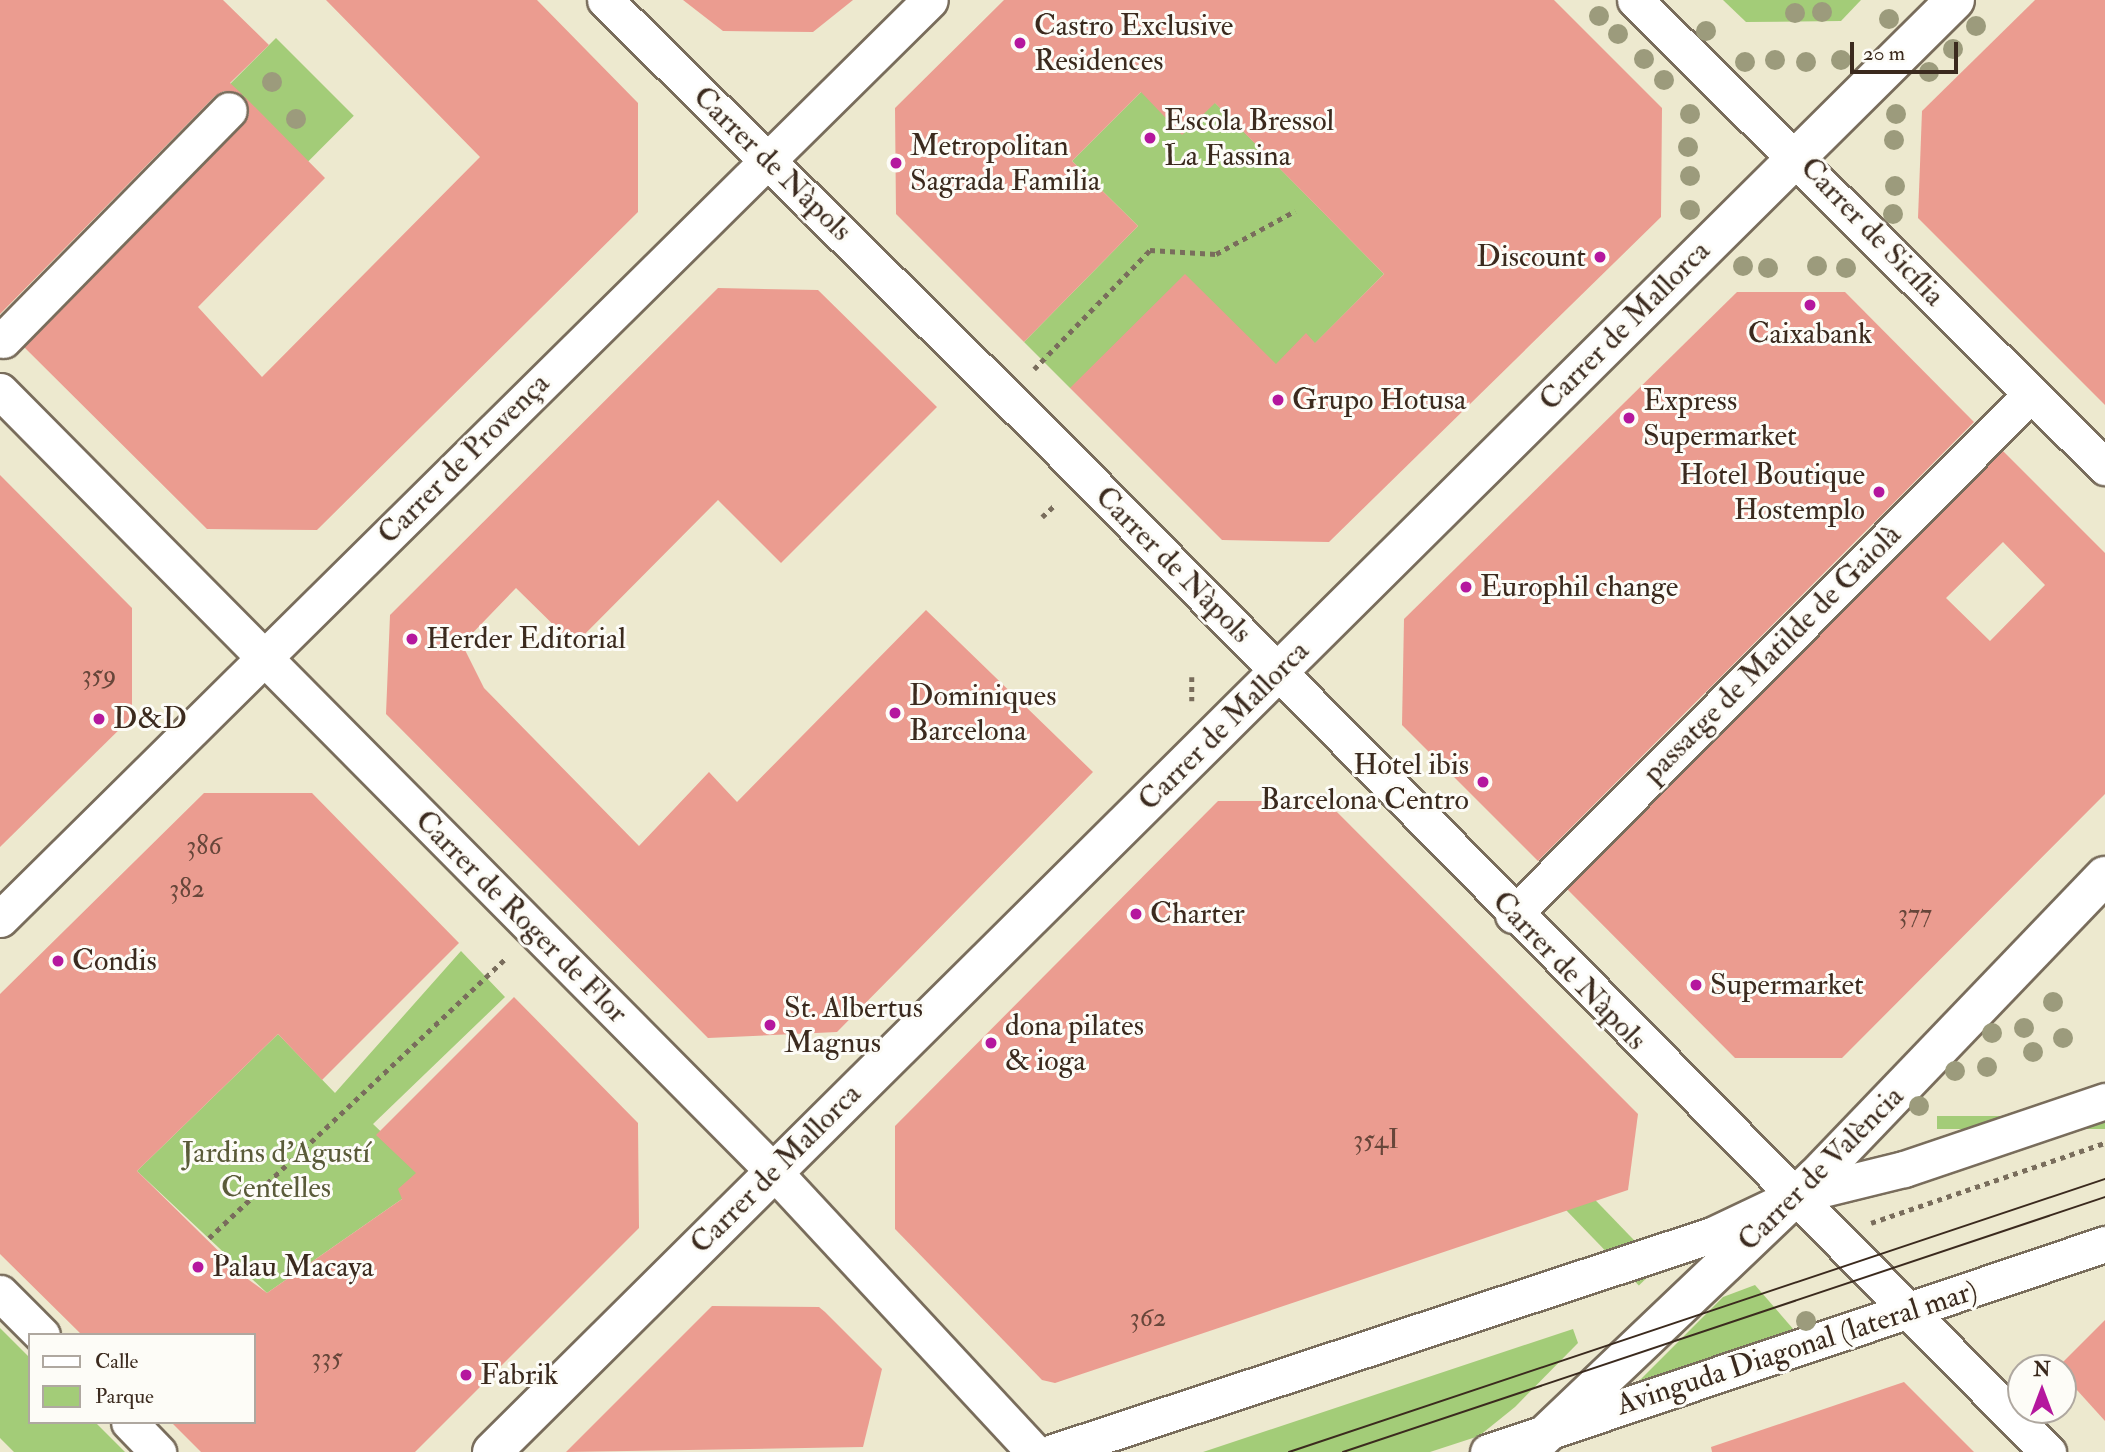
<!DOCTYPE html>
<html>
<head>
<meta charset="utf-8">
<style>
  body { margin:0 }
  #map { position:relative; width:2105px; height:1452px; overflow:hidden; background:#ede9cf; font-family:"IM FELL Double Pica",serif }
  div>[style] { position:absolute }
  .green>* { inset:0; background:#a3cc78; transform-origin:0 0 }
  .building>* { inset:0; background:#eb9c90 }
  .path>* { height:4.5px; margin-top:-2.25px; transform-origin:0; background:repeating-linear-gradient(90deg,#796d5c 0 5px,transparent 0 10px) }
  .roads { filter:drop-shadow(2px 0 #796d5c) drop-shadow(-2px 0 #796d5c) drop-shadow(0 2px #796d5c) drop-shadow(0 -2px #796d5c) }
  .minor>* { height:35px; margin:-17.5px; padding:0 17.5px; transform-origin:17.5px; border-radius:17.5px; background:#fff }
  .major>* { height:38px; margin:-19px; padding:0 19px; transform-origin:19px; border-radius:19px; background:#fff }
  .tram>* { height:2px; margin:-1px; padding:0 1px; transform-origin:1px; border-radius:1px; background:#3b2a1e }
  .trees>* { width:20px; height:20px; margin:-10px; border-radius:50%; background:#9c9b7c }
  .dots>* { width:19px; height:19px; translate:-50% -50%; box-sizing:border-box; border:4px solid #fdfcf7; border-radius:50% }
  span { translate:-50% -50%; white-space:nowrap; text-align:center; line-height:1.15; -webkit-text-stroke:6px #fdfcf7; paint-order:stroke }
  .number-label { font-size:26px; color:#67463a }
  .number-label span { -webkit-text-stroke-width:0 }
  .poi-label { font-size:30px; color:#3b2a1e }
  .left { translate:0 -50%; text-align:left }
  .right { translate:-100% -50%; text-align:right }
  .street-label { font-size:30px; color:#3b2a1e }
  .park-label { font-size:30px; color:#5a5b39 }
  .legend { position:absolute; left:28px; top:1333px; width:228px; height:91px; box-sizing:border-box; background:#fdfcf7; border:2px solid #afa8a0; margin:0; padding:9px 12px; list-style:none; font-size:21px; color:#3b2a1e }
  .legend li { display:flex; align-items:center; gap:14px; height:35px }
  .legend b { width:35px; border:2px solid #afa8a0 }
  .north { position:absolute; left:2007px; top:1354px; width:70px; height:70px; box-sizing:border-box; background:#fdfcf7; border:2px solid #afa8a0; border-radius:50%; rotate:0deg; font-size:19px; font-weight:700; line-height:28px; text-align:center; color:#3b2a1e }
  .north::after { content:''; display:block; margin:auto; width:24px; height:32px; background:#b5179e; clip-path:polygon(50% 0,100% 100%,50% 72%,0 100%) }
  .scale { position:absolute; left:1850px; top:42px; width:108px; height:32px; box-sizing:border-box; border:4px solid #3b2a1e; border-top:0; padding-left:9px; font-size:21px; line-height:24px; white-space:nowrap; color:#3b2a1e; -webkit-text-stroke:5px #fdfcf7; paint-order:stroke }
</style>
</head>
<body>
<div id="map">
  <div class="green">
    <i style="clip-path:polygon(1723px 0,1861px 0,1841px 21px,1746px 22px)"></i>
    <i style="left:276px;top:38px;width:110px;height:66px;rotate:45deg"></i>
    <i style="clip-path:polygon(1173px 60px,1384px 274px,1276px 383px,1070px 388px,1024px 342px,1138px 226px,1072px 161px)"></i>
    <i style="clip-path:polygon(461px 951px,505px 997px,373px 1124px,421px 1170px,402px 1199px,267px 1293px,137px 1171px,278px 1034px,335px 1093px)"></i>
    <i style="left:2105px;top:1116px;width:13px;height:168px;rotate:90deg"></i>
    <i style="left:1659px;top:1266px;width:28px;height:521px;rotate:136deg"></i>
    <i style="clip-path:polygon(1755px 1285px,1794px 1330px,1637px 1383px,1723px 1297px)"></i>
    <i style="clip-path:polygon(0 1328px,30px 1358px,30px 1422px,95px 1422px,125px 1452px,14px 1452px,0 1438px)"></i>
    <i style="clip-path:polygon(1573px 1329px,1578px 1343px,1515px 1407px,1479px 1436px,1430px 1452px,1203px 1452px)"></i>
  </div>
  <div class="building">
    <i style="clip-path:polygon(0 0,223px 0,269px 45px,230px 83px,243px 95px,224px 91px,215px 96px,0 314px)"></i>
    <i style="clip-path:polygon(326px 0,537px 0,638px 103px,638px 212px,317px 530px,207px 529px,24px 347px,243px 124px,249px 114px,244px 96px,325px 178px,198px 307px,262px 377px,480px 157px)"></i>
    <i style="clip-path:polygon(683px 0,853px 0,813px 32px,723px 31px)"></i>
    <i style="clip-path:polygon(1004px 0,1554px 0,1662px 108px,1661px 217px,1329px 542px,1222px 540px,1070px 388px,1185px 274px,1276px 364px,1306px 333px,1315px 343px,1384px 274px,1215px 103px,1182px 135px,1141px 92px,1072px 161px,1138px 226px,1024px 342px,896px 214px,895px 108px)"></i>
    <i style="clip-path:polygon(2035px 0,2105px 0,2105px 405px,1918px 218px,1922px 111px)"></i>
    <i style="clip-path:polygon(718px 288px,818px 290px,937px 407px,781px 563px,718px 500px,574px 645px,516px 588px,462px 644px,484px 688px,639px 846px,709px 772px,737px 802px,926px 610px,1093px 772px,837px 1032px,708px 1038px,386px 714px,390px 615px)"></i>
    <i style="clip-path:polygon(1737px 292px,1845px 292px,1974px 422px,1538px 861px,1402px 725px,1404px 619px)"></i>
    <i style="clip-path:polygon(evenodd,2003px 451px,2105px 553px,2105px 794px,1842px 1058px,1735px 1058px,1567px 889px,2003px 451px,2003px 542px,2045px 585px,1990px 641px,1946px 598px,2003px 542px)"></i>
    <i style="clip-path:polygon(0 475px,132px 608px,132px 717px,0 847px)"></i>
    <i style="clip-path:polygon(204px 793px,312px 793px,459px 943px,322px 1080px,278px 1034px,137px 1171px,245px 1277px,267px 1293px,402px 1199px,398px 1189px,416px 1173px,376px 1135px,514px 997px,638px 1123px,639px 1228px,415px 1452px,201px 1452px,171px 1422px,254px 1422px,254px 1335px,82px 1335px,0 1254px,0 994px)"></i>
    <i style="clip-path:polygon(1218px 801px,1326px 801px,1638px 1114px,1628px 1190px,1055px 1383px,1042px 1380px,895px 1229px,895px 1126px)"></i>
    <i style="clip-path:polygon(712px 1306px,819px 1307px,825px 1312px,882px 1369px,863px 1447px,566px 1452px)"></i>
    <i style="clip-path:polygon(2105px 1320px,2105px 1421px,2057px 1368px)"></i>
    <i style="clip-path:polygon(1904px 1382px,1974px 1452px,1712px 1452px,1711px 1447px)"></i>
  </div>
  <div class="path">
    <i style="left:1034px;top:369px;width:166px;rotate:-45.7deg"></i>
    <i style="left:1150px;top:250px;width:66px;rotate:3.5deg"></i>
    <i style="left:1216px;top:254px;width:90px;rotate:-28.6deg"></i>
    <i style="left:1042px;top:517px;width:16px;rotate:-43deg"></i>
    <i style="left:1192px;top:677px;width:24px;rotate:90deg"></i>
    <i style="left:1871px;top:1223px;width:247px;rotate:-18.9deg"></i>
    <i style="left:209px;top:1238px;width:407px;rotate:-43.3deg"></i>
  </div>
  <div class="roads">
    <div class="minor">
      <i style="left:605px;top:0;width:617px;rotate:44.67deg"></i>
      <i style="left:1044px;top:434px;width:1430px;rotate:45.4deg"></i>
      <i style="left:1635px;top:0;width:663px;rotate:44.82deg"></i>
      <i style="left:3px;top:340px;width:322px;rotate:-45.5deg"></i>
      <i style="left:0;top:391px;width:1101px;rotate:45.26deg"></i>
      <i style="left:775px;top:1173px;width:381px;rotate:47.1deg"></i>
      <i style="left:1513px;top:915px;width:735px;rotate:-45.17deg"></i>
      <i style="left:0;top:919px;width:1307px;rotate:-44.66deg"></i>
      <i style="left:0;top:1293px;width:59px;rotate:45deg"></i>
      <i style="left:129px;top:1422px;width:42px;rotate:46deg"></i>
      <i style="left:1053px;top:1452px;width:694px;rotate:-18.23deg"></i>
      <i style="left:1712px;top:1235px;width:91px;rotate:-25.4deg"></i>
      <i style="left:1794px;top:1196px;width:113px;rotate:-13.8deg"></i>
      <i style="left:1904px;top:1169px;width:212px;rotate:-18.7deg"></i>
      <i style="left:1488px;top:1452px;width:651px;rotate:-18.63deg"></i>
    </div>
    <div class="major">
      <i style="left:492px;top:1452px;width:2061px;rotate:-44.78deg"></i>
      <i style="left:1527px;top:1452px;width:399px;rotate:-43.6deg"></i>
      <i style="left:1816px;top:1177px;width:417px;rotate:-46.2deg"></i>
    </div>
  </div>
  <div class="tram">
    <i style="left:1289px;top:1452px;width:860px;rotate:-18.5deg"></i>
    <i style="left:1343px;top:1452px;width:804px;rotate:-18.5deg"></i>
  </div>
  <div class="trees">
    <i style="left:1822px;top:12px"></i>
    <i style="left:1795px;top:13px"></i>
    <i style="left:1599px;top:16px"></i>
    <i style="left:1889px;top:19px"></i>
    <i style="left:1976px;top:26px"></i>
    <i style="left:1706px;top:31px"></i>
    <i style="left:1618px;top:34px"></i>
    <i style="left:1953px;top:49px"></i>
    <i style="left:1644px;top:59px"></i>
    <i style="left:1775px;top:60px"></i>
    <i style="left:1841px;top:60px"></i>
    <i style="left:1745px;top:62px"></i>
    <i style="left:1806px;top:62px"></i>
    <i style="left:1929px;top:72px"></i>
    <i style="left:1664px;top:80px"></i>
    <i style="left:272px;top:82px"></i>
    <i style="left:1690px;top:114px"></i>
    <i style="left:1896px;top:114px"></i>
    <i style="left:296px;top:119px"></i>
    <i style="left:1894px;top:140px"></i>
    <i style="left:1688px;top:147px"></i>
    <i style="left:1690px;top:176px"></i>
    <i style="left:1895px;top:186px"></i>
    <i style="left:1690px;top:210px"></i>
    <i style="left:1893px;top:214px"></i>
    <i style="left:1743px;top:266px"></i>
    <i style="left:1817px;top:266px"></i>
    <i style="left:1768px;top:268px"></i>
    <i style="left:1846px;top:268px"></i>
    <i style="left:2053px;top:1002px"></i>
    <i style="left:2024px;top:1028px"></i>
    <i style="left:1992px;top:1033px"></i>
    <i style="left:2063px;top:1038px"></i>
    <i style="left:2033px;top:1052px"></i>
    <i style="left:1987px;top:1067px"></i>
    <i style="left:1955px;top:1071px"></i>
    <i style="left:1919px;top:1106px"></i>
    <i style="left:1806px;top:1321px"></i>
  </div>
  <div class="dots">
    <i style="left:1020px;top:43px;background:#b5179e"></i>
    <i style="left:1150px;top:138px;background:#b5179e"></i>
    <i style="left:896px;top:163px;background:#b5179e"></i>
    <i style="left:1600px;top:257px;background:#b5179e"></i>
    <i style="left:1810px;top:305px;background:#b5179e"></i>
    <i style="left:1278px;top:400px;background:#b5179e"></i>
    <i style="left:1629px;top:418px;background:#b5179e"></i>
    <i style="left:1879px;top:492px;background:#b5179e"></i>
    <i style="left:1466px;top:587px;background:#b5179e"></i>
    <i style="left:412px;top:639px;background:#b5179e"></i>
    <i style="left:895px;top:713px;background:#b5179e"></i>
    <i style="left:99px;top:719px;background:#b5179e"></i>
    <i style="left:1483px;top:782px;background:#b5179e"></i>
    <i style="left:1136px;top:914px;background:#b5179e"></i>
    <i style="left:58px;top:961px;background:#b5179e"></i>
    <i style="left:1696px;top:985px;background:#b5179e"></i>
    <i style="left:770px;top:1025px;background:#b5179e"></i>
    <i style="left:991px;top:1043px;background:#b5179e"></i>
    <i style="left:198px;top:1267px;background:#b5179e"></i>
    <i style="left:466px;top:1375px;background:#b5179e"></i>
  </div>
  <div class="number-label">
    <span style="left:99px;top:676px">359</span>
    <span style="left:204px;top:847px">386</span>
    <span style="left:187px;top:890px">382</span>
    <span style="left:1915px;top:915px">377</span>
    <span style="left:1376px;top:1141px">354I</span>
    <span style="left:1148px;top:1319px">362</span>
    <span style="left:327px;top:1359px">335</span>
  </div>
  <div class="poi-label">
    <span class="left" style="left:1034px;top:43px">Castro Exclusive<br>Residences</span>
    <span class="left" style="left:1164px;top:138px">Escola Bressol<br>La Fassina</span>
    <span class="left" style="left:910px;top:163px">Metropolitan<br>Sagrada Familia</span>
    <span class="right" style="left:1586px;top:257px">Discount</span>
    <span style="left:1810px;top:334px">Caixabank</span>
    <span class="left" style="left:1292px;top:400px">Grupo Hotusa</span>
    <span class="left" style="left:1643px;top:418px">Express<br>Supermarket</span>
    <span class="right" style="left:1865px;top:492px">Hotel Boutique<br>Hostemplo</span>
    <span class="left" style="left:1480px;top:587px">Europhil change</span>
    <span class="left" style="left:426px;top:639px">Herder Editorial</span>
    <span class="left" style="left:909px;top:713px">Dominiques<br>Barcelona</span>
    <span class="left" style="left:113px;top:719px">D&amp;D</span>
    <span class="right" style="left:1469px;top:782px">Hotel ibis<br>Barcelona Centro</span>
    <span class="left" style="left:1150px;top:914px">Charter</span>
    <span class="left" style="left:72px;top:961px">Condis</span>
    <span class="left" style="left:1710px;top:985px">Supermarket</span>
    <span class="left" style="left:784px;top:1025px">St. Albertus<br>Magnus</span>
    <span class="left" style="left:1005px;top:1043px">dona pilates<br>&amp; ioga</span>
    <span class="left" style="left:212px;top:1267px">Palau Macaya</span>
    <span class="left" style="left:480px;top:1375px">Fabrik</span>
  </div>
  <div class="street-label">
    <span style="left:772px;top:164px;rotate:44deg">Carrer de Nàpols</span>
    <span style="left:1872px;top:232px;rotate:46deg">Carrer de Sicília</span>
    <span style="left:1625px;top:326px;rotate:-45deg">Carrer de Mallorca</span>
    <span style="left:464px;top:459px;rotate:-45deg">Carrer de Provença</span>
    <span style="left:1173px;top:565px;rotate:45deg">Carrer de Nàpols</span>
    <span style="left:1772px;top:654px;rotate:-45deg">passatge de Matilde de Gaiolà</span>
    <span style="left:1224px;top:726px;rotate:-45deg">Carrer de Mallorca</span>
    <span style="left:521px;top:917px;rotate:45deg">Carrer de Roger de Flor</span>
    <span style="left:1569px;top:971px;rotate:46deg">Carrer de Nàpols</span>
    <span style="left:776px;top:1169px;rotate:-45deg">Carrer de Mallorca</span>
    <span style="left:1821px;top:1169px;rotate:-45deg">Carrer de València</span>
    <span style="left:1797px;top:1348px;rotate:-18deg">Avinguda Diagonal (lateral mar)</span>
  </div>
  <div class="park-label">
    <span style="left:276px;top:1170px">Jardins d'Agustí<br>Centelles</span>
  </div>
  <ul class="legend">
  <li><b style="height:9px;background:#fff"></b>Calle</li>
  <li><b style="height:19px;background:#a3cc78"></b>Parque</li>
  </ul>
  <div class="north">N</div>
  <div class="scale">20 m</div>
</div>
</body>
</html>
